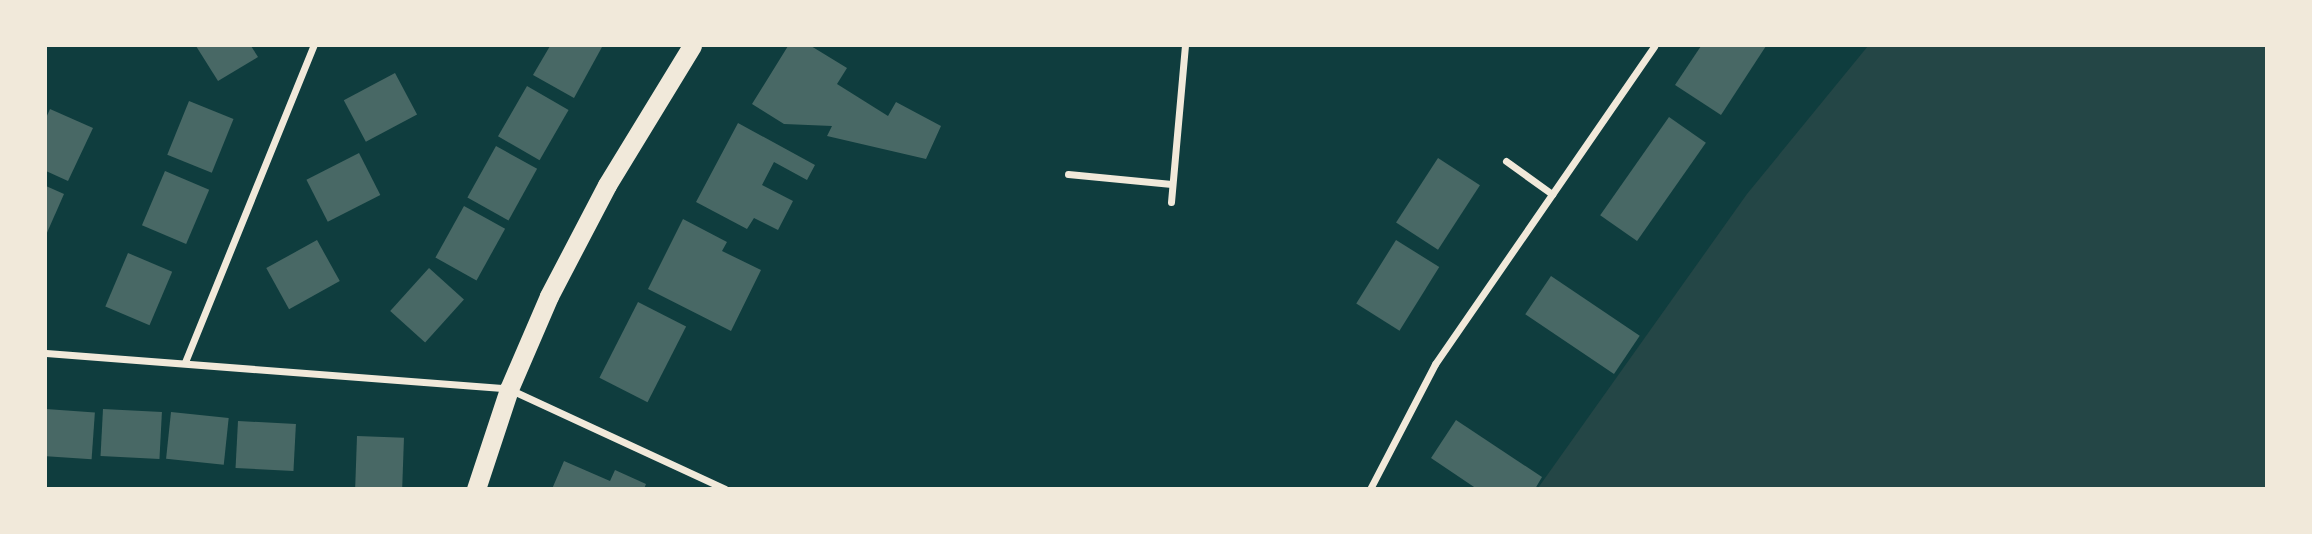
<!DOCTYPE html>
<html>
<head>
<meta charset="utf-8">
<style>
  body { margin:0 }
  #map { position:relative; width:2312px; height:534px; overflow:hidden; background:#0f3d3e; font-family:Roboto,sans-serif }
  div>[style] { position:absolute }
  .green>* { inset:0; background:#244646 }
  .building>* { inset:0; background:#486865; transform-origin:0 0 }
  .minor>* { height:7px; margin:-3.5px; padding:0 3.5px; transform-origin:3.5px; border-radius:3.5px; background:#f1e9da }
  .trunk>* { height:19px; margin:-9.5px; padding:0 9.5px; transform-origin:9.5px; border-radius:9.5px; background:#f1e9da }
  span { translate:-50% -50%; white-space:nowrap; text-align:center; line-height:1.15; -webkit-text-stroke:6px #f1e9da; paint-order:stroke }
  .frame { position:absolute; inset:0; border:47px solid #f1e9da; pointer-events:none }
</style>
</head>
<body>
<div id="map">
  <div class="green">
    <i style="clip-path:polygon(1868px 46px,2266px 46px,2266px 488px,1538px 488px,1747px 194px)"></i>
  </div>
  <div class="building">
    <i style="clip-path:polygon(196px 46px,251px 46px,258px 57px,218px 81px)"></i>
    <i style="clip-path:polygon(550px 46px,602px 47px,574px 98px,533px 75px)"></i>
    <i style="clip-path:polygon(788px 46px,811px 46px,847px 68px,837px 84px,888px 116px,896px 102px,941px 126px,926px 159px,827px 136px,832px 126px,784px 124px,752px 104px)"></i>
    <i style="clip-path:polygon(1701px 46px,1766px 46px,1721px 115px,1675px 85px)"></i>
    <i style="left:395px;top:73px;width:47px;height:58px;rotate:62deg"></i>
    <i style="left:527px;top:86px;width:48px;height:58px;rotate:30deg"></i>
    <i style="left:189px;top:101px;width:48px;height:58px;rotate:22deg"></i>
    <i style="clip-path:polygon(50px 109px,93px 128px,68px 181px,46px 171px,46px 118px)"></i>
    <i style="left:1669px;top:117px;width:45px;height:120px;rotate:35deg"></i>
    <i style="clip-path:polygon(738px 123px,815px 165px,807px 180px,774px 162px,762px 185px,793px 201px,778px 230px,754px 218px,747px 229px,696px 202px)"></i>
    <i style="left:496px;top:146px;width:47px;height:59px;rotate:29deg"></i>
    <i style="left:359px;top:153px;width:47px;height:59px;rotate:63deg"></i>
    <i style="left:1438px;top:158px;width:50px;height:77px;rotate:33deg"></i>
    <i style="left:165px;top:171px;width:48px;height:59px;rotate:23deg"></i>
    <i style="clip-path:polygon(46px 186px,64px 194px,46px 235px)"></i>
    <i style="left:464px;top:206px;width:47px;height:59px;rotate:29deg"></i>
    <i style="clip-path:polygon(683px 219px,727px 242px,722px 251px,761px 270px,731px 331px,648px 289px)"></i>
    <i style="left:317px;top:240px;width:47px;height:58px;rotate:61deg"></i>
    <i style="left:1396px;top:240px;width:51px;height:75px;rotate:32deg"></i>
    <i style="left:128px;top:253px;width:48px;height:58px;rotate:23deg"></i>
    <i style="left:429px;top:268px;width:47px;height:58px;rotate:42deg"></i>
    <i style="left:1551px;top:276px;width:107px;height:46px;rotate:34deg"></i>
    <i style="left:638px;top:302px;width:54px;height:85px;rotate:27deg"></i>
    <i style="left:46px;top:409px;width:49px;height:47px;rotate:4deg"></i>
    <i style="left:103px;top:409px;width:59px;height:47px;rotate:3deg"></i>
    <i style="left:171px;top:412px;width:58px;height:47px;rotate:6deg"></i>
    <i style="clip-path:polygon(1456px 420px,1542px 477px,1535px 489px,1477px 489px,1431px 458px)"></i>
    <i style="left:238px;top:421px;width:58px;height:47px;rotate:3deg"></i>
    <i style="left:357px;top:436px;width:47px;height:53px;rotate:2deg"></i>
    <i style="clip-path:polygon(564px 461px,610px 481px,615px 470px,646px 484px,644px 489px,552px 489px)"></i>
  </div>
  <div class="minor">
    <i style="left:1506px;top:161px;width:57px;rotate:35.7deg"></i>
    <i style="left:1068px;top:174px;width:104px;rotate:5.5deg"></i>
    <i style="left:1171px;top:202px;width:157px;rotate:-84.9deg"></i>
    <i style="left:46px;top:353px;width:464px;rotate:4.4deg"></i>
    <i style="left:509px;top:389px;width:238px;rotate:24.8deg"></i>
    <i style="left:185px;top:362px;width:341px;rotate:-67.9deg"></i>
    <i style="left:1370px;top:489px;width:141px;rotate:-62.5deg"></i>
    <i style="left:1435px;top:364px;width:386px;rotate:-55.4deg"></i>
  </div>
  <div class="trunk">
    <i style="left:476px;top:489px;width:105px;rotate:-71.7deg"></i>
    <i style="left:509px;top:389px;width:101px;rotate:-66.7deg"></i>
    <i style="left:549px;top:296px;width:125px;rotate:-62.4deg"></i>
    <i style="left:607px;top:185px;width:163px;rotate:-58.6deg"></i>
  </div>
  <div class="frame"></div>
</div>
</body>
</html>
